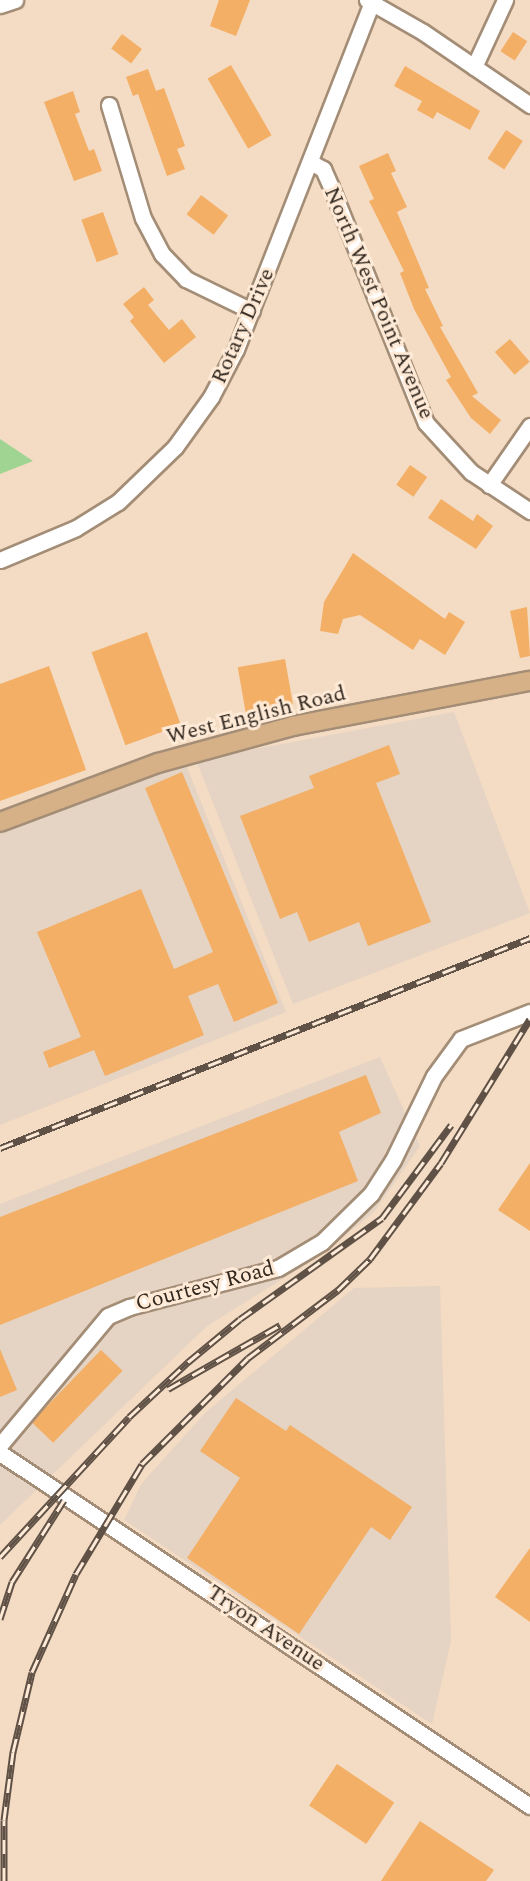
<!DOCTYPE html>
<html>
<head>
<meta charset="utf-8">
<style>
  body { margin:0 }
  #map { position:relative; width:530px; height:1881px; overflow:hidden; background:#f4dbc3; font-family:Spectral,serif }
  div>[style] { position:absolute }
  .industrial>* { inset:0; background:#e5d3c3 }
  .green>* { inset:0; background:#9fd492 }
  .building>* { inset:0; background:#f3af65; transform-origin:0 0 }
  .roads { filter:drop-shadow(2px 0 #a38d76) drop-shadow(-2px 0 #a38d76) drop-shadow(0 2px #a38d76) drop-shadow(0 -2px #a38d76) }
  .minor>* { height:15px; margin:-7.5px; padding:0 7.5px; transform-origin:7.5px; border-radius:7.5px; background:#fff }
  .major>* { height:18px; margin:-9px; padding:0 9px; transform-origin:9px; border-radius:9px; background:#d6b086 }
  .rail>* { height:7px; margin-top:-3.5px; transform-origin:0; background:repeating-linear-gradient(90deg,#feead6 0 14px,#5f5145 0 28px); box-sizing:border-box; border-block:2px solid #5f5145 }
  span { translate:-50% -50%; white-space:nowrap; text-align:center; line-height:1.15; -webkit-text-stroke:6px #feead6; paint-order:stroke }
  .street-label { font-size:22px; color:#32281f }
</style>
</head>
<body>
<div id="map">
  <div class="industrial">
    <i style="clip-path:polygon(454px 712px,530px 913px,293px 1004px,196px 760px)"></i>
    <i style="clip-path:polygon(184px 760px,286px 1012px,0 1125px,0 834px)"></i>
    <i style="clip-path:polygon(380px 1057px,420px 1146px,374px 1212px,321px 1255px,207px 1326px,0 1525px,0 1204px)"></i>
    <i style="clip-path:polygon(440px 1286px,451px 1641px,432px 1724px,124px 1520px,142px 1483px,205px 1413px,354px 1288px)"></i>
  </div>
  <div class="green">
    <i style="clip-path:polygon(0 439px,33px 461px,0 474px)"></i>
  </div>
  <div class="building">
    <i style="clip-path:polygon(219px 0,250px 0,236px 36px,210px 26px)"></i>
    <i style="left:513px;top:32px;width:17px;height:23px;rotate:33deg"></i>
    <i style="left:122px;top:34px;width:25px;height:18px;rotate:37deg"></i>
    <i style="left:231px;top:65px;width:81px;height:27px;rotate:60deg"></i>
    <i style="clip-path:polygon(405px 66px,480px 111px,470px 130px,437px 112px,433px 119px,417px 110px,422px 101px,394px 86px)"></i>
    <i style="clip-path:polygon(148px 69px,156px 91px,164px 88px,185px 146px,177px 149px,185px 169px,167px 176px,138px 94px,133px 96px,126px 77px)"></i>
    <i style="clip-path:polygon(73px 91px,80px 112px,75px 114px,89px 151px,94px 149px,102px 171px,74px 181px,44px 102px)"></i>
    <i style="left:506px;top:130px;width:20px;height:34px;rotate:33deg"></i>
    <i style="clip-path:polygon(388px 153px,396px 171px,391px 173px,407px 207px,397px 212px,429px 288px,425px 289px,443px 326px,440px 327px,478px 393px,472px 396px,501px 420px,490px 434px,471px 418px,446px 380px,451px 377px,414px 309px,400px 273px,404px 271px,369px 201px,374px 199px,359px 166px)"></i>
    <i style="left:201px;top:195px;width:34px;height:24px;rotate:37deg"></i>
    <i style="left:103px;top:212px;width:45px;height:23px;rotate:70deg"></i>
    <i style="clip-path:polygon(144px 287px,154px 300px,148px 305px,169px 330px,182px 319px,196px 337px,164px 363px,130px 321px,134px 317px,123px 304px)"></i>
    <i style="left:510px;top:339px;width:30px;height:20px;rotate:49deg"></i>
    <i style="left:410px;top:465px;width:21px;height:24px;rotate:35deg"></i>
    <i style="clip-path:polygon(441px 499px,473px 521px,477px 514px,493px 526px,476px 549px,428px 518px)"></i>
    <i style="clip-path:polygon(353px 553px,445px 619px,449px 612px,465px 622px,445px 655px,420px 639px,413px 650px,360px 615px,343px 619px,338px 634px,320px 631px,324px 602px)"></i>
    <i style="clip-path:polygon(527px 607px,530px 656px,520px 658px,510px 611px)"></i>
    <i style="left:147px;top:632px;width:99px;height:59px;rotate:70deg"></i>
    <i style="left:285px;top:659px;width:46px;height:48px;rotate:80deg"></i>
    <i style="clip-path:polygon(49px 666px,86px 770px,0 801px,0 684px)"></i>
    <i style="clip-path:polygon(389px 745px,400px 774px,376px 783px,431px 922px,368px 946px,359px 922px,309px 942px,297px 912px,280px 919px,240px 816px,314px 788px,309px 776px)"></i>
    <i style="clip-path:polygon(182px 772px,278px 1003px,234px 1022px,218px 984px,188px 996px,204px 1035px,105px 1076px,94px 1050px,49px 1068px,43px 1052px,81px 1037px,37px 932px,141px 889px,174px 969px,213px 952px,145px 788px)"></i>
    <i style="clip-path:polygon(366px 1075px,381px 1113px,339px 1132px,358px 1181px,0 1325px,0 1217px)"></i>
    <i style="clip-path:polygon(530px 1163px,530px 1231px,498px 1210px)"></i>
    <i style="clip-path:polygon(0 1349px,17px 1390px,0 1397px)"></i>
    <i style="left:101px;top:1350px;width:30px;height:100px;rotate:44deg"></i>
    <i style="clip-path:polygon(236px 1398px,286px 1431px,290px 1425px,412px 1507px,390px 1540px,371px 1527px,299px 1634px,187px 1558px,240px 1478px,200px 1451px)"></i>
    <i style="clip-path:polygon(530px 1548px,530px 1622px,495px 1597px)"></i>
    <i style="left:337px;top:1764px;width:69px;height:50px;rotate:34deg"></i>
    <i style="clip-path:polygon(420px 1821px,494px 1870px,486px 1881px,381px 1881px)"></i>
  </div>
  <div class="roads">
    <div class="minor">
      <i style="left:367px;top:0;width:64px;rotate:29.7deg"></i>
      <i style="left:423px;top:32px;width:130px;rotate:34.3deg"></i>
      <i style="left:0;top:5px;width:16px;rotate:-18deg"></i>
      <i style="left:474px;top:67px;width:74px;rotate:-65.2deg"></i>
      <i style="left:109px;top:105px;width:118px;rotate:73.3deg"></i>
      <i style="left:143px;top:218px;width:41px;rotate:62.2deg"></i>
      <i style="left:162px;top:254px;width:35px;rotate:46deg"></i>
      <i style="left:186px;top:279px;width:73px;rotate:25.9deg"></i>
      <i style="left:312px;top:163px;width:13px;rotate:29deg"></i>
      <i style="left:323px;top:169px;width:20px;rotate:66deg"></i>
      <i style="left:331px;top:187px;width:254px;rotate:68.1deg"></i>
      <i style="left:426px;top:423px;width:67px;rotate:47.4deg"></i>
      <i style="left:471px;top:472px;width:71px;rotate:33.5deg"></i>
      <i style="left:489px;top:485px;width:72px;rotate:-55.2deg"></i>
      <i style="left:0;top:560px;width:82px;rotate:-22.8deg"></i>
      <i style="left:76px;top:528px;width:49px;rotate:-31.8deg"></i>
      <i style="left:118px;top:502px;width:79px;rotate:-44deg"></i>
      <i style="left:175px;top:447px;width:62px;rotate:-54.2deg"></i>
      <i style="left:211px;top:397px;width:54px;rotate:-62.5deg"></i>
      <i style="left:236px;top:349px;width:375px;rotate:-68.6deg"></i>
      <i style="left:0;top:1445px;width:168px;rotate:-50.1deg"></i>
      <i style="left:108px;top:1316px;width:23px;rotate:-23deg"></i>
      <i style="left:129px;top:1307px;width:154px;rotate:-14.7deg"></i>
      <i style="left:278px;top:1268px;width:51px;rotate:-30.6deg"></i>
      <i style="left:322px;top:1242px;width:69px;rotate:-44.4deg"></i>
      <i style="left:371px;top:1194px;width:40px;rotate:-57.1deg"></i>
      <i style="left:393px;top:1160px;width:93px;rotate:-64deg"></i>
      <i style="left:434px;top:1076px;width:46px;rotate:-53.9deg"></i>
      <i style="left:461px;top:1039px;width:74px;rotate:-21.4deg"></i>
      <i style="left:0;top:1453px;width:637px;rotate:33.67deg"></i>
    </div>
    <div class="major">
      <i style="left:0;top:822px;width:169px;rotate:-20.5deg"></i>
      <i style="left:158px;top:763px;width:140px;rotate:-15.3deg"></i>
      <i style="left:293px;top:726px;width:241px;rotate:-10.8deg"></i>
    </div>
  </div>
  <div class="rail">
    <i style="left:0;top:1148px;width:570px;rotate:-21.61deg"></i>
    <i style="left:168px;top:1389px;width:129px;rotate:-29.7deg"></i>
    <i style="left:0;top:1557px;width:190px;rotate:-47.3deg"></i>
    <i style="left:129px;top:1417px;width:81px;rotate:-43deg"></i>
    <i style="left:188px;top:1362px;width:67px;rotate:-39.6deg"></i>
    <i style="left:240px;top:1319px;width:174px;rotate:-35.4deg"></i>
    <i style="left:382px;top:1218px;width:116px;rotate:-53.4deg"></i>
    <i style="left:0;top:1619px;width:39px;rotate:-72deg"></i>
    <i style="left:12px;top:1582px;width:97px;rotate:-57.6deg"></i>
    <i style="left:4px;top:1881px;width:61px;rotate:-90deg"></i>
    <i style="left:4px;top:1820px;width:69px;rotate:-82.5deg"></i>
    <i style="left:13px;top:1752px;width:82px;rotate:-76.6deg"></i>
    <i style="left:32px;top:1672px;width:107px;rotate:-65.8deg"></i>
    <i style="left:76px;top:1574px;width:128px;rotate:-59deg"></i>
    <i style="left:142px;top:1464px;width:150px;rotate:-45deg"></i>
    <i style="left:248px;top:1358px;width:113px;rotate:-37.1deg"></i>
    <i style="left:338px;top:1290px;width:45px;rotate:-44.1deg"></i>
    <i style="left:370px;top:1259px;width:119px;rotate:-53.5deg"></i>
    <i style="left:441px;top:1163px;width:169px;rotate:-58.3deg"></i>
  </div>
  <div class="street-label">
    <span style="left:379px;top:303px;rotate:67deg">North West Point Avenue</span>
    <span style="left:243px;top:326px;rotate:-66deg">Rotary Drive</span>
    <span style="left:256px;top:715px;rotate:-14deg">West English Road</span>
    <span style="left:205px;top:1286px;rotate:-15deg">Courtesy Road</span>
    <span style="left:266px;top:1628px;rotate:34deg">Tryon Avenue</span>
  </div>
</div>
</body>
</html>
